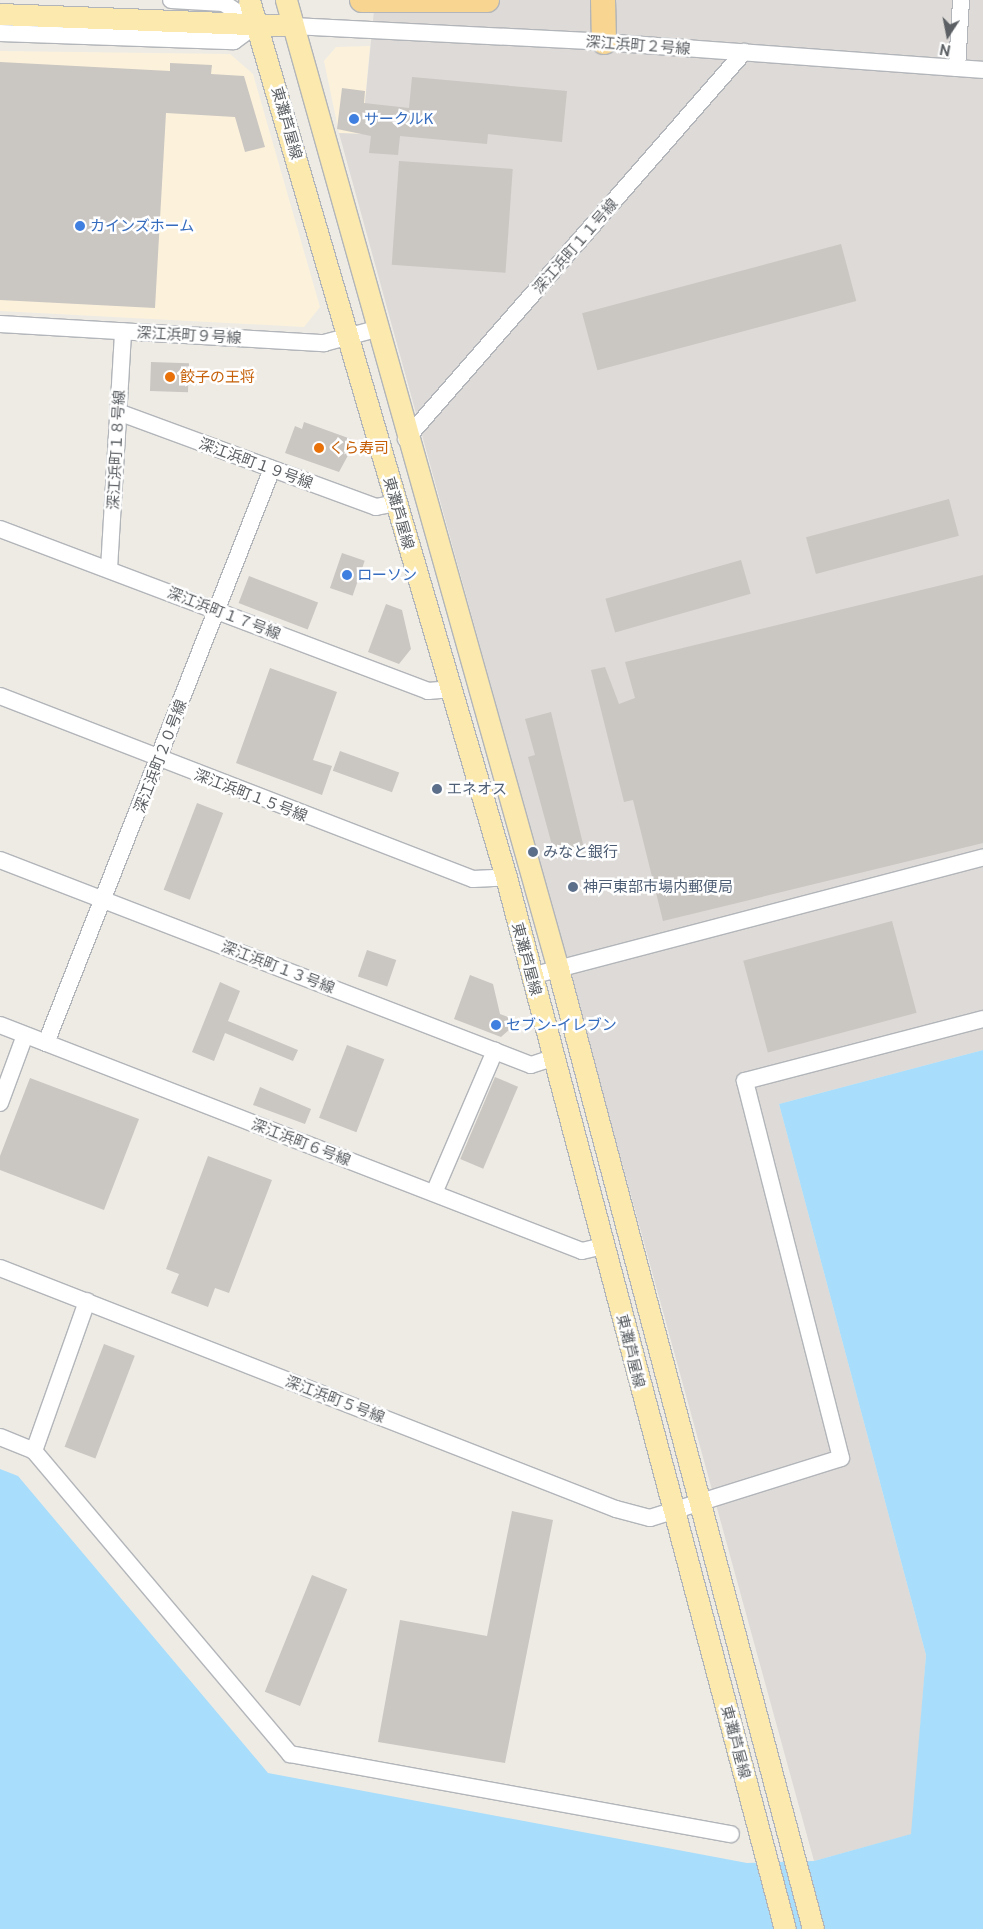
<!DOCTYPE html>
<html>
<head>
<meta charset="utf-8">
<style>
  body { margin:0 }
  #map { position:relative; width:983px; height:1929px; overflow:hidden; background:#eeebe5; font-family:"Public Sans","Noto Sans JP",sans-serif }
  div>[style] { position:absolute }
  .commercial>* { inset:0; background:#fcf2db }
  .industrial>* { inset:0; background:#dddad7 }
  .water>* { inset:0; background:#a8ddfb }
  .building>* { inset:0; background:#cac6c2; transform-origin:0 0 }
  .roads { filter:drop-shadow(1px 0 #b2b5b9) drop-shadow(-1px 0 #b2b5b9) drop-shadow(0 1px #b2b5b9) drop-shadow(0 -1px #b2b5b9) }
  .minor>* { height:16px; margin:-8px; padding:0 8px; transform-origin:8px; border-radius:8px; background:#fff }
  .major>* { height:21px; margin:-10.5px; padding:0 10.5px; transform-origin:10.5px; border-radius:10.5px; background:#fbe9ad }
  .highway>* { height:24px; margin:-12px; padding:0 12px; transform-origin:12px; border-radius:12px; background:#f8d692 }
  .dots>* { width:14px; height:14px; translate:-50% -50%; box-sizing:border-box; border:2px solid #fff; border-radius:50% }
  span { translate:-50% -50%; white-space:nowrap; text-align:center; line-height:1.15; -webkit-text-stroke:5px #fff; paint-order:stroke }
  .street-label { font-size:15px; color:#5c6064 }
  .shop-label { font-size:15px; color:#366cbe }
  .left { translate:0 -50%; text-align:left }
  .food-label { font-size:15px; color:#c56008 }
  .service-label { font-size:15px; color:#4e5e75 }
  .north { position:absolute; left:923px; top:10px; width:50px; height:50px; -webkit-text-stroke:4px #fff; paint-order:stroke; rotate:191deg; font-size:14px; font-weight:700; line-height:20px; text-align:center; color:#5c6064 }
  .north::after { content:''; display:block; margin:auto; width:18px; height:22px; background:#5c6064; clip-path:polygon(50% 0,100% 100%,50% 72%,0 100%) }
</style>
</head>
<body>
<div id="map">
  <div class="commercial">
    <i style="clip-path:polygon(370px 46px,362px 134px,339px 133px,324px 61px,336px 47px)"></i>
    <i style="clip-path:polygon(0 51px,230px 54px,253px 74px,320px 307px,304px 327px,0 311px)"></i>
  </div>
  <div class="industrial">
    <i style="clip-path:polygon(375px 0,983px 0,983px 1050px,779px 1104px,926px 1655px,912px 1834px,814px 1861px,339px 133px,362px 134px)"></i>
  </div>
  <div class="water">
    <i style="clip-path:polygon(983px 1050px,983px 1929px,0 1929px,0 1469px,18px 1476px,268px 1773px,747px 1863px,814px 1861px,911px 1834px,926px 1655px,779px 1104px)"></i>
  </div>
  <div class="building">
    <i style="clip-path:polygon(0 62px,170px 71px,170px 63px,212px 65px,211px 74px,244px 76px,265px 147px,245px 152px,235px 117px,166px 113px,155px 308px,0 300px)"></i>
    <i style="clip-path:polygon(412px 77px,567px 91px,562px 142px,488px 134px,487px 144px,400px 136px,398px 155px,369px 153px,371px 136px,337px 129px,342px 88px,365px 91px,364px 103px,409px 108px)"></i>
    <i style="left:399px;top:161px;width:114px;height:104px;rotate:4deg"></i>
    <i style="left:841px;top:244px;width:59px;height:268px;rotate:75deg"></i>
    <i style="left:151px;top:362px;width:38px;height:29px;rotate:2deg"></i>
    <i style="clip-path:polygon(304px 422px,351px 439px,348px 447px,352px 448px,339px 472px,285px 453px,295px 426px,302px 429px)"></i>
    <i style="left:949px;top:499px;width:38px;height:148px;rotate:75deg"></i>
    <i style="left:342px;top:553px;width:24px;height:37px;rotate:19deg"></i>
    <i style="left:741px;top:560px;width:35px;height:141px;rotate:74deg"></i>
    <i style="clip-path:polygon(983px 575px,983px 843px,663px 921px,633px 800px,624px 802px,591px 670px,605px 667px,619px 704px,635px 698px,625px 662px)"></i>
    <i style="left:249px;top:576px;width:74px;height:29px;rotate:21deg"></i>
    <i style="clip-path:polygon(386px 604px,402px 610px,411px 649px,399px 664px,368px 652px)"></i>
    <i style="clip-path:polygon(270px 668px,337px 692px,313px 760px,332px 766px,322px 795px,236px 763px)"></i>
    <i style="clip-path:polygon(551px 712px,584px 848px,555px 856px,528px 757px,535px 755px,525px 719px)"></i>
    <i style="left:340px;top:751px;width:63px;height:21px;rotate:20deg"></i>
    <i style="left:197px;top:803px;width:28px;height:93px;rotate:21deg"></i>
    <i style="left:892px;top:921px;width:95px;height:154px;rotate:75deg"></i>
    <i style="left:367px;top:950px;width:31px;height:28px;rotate:19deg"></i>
    <i style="clip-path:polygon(470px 975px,493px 984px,500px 1014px,519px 1021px,501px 1037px,454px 1019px)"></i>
    <i style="clip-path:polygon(220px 982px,240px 991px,228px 1021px,298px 1050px,293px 1061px,225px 1033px,214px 1061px,192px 1052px)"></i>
    <i style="left:347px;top:1045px;width:40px;height:78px;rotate:21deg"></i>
    <i style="left:495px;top:1077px;width:25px;height:89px;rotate:23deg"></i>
    <i style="clip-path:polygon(30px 1078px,139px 1119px,104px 1210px,0 1170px,0 1156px)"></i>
    <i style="clip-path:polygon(260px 1087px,311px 1109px,305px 1124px,253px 1105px)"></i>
    <i style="clip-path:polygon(208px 1156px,272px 1180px,229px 1293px,215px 1288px,208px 1307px,171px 1293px,179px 1274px,166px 1269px)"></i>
    <i style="left:104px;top:1344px;width:33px;height:110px;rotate:21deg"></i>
    <i style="clip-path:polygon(512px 1511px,553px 1520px,505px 1763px,378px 1742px,400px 1620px,487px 1636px)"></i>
    <i style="left:312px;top:1575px;width:38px;height:126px;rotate:22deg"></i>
  </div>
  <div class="roads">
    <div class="minor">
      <i style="left:293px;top:26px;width:311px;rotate:2.9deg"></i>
      <i style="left:604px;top:42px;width:380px;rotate:4.2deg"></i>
      <i style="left:0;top:33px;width:234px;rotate:2deg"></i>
      <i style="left:234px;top:41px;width:27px;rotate:-36deg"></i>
      <i style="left:256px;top:25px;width:40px;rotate:-146deg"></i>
      <i style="left:223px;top:3px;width:52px;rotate:-176.7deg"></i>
      <i style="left:957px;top:68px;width:68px;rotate:-86.6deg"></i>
      <i style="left:0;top:324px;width:325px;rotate:3.4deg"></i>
      <i style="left:324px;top:343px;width:54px;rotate:-15.1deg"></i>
      <i style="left:118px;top:412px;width:275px;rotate:20.2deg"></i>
      <i style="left:376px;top:507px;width:20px;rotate:-11deg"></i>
      <i style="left:406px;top:439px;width:514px;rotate:-48.87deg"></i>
      <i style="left:0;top:529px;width:458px;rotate:20.7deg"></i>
      <i style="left:428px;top:691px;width:21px;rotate:-5deg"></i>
      <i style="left:109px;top:569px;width:238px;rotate:-86.6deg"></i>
      <i style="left:0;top:696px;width:507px;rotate:21.15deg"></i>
      <i style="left:473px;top:879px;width:33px;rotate:-3deg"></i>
      <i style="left:0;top:860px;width:569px;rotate:21.11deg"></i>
      <i style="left:531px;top:1065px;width:26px;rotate:-18deg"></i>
      <i style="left:531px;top:976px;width:467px;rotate:-14.7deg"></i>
      <i style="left:0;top:1025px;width:624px;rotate:21.22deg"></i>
      <i style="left:582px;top:1251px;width:23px;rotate:-13deg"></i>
      <i style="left:46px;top:1043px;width:617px;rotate:-68.51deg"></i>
      <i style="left:0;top:1103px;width:72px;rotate:-69.8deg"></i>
      <i style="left:434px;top:1193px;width:155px;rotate:-66.8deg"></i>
      <i style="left:0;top:1268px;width:661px;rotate:21.37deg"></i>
      <i style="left:616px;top:1509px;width:35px;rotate:15deg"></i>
      <i style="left:650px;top:1518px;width:200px;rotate:-17.4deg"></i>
      <i style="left:841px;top:1458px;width:389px;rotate:-104.3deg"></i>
      <i style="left:745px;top:1081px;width:246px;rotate:-14.6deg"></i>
      <i style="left:0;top:1437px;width:37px;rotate:22deg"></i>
      <i style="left:34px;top:1451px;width:397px;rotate:49.8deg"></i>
      <i style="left:290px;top:1754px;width:448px;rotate:10.3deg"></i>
      <i style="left:34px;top:1451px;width:159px;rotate:-70.5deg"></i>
    </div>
    <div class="major">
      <i style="left:249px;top:0;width:914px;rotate:73.67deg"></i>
      <i style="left:506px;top:877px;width:1088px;rotate:75.15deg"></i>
      <i style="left:286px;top:0;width:1006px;rotate:74.32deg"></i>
      <i style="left:558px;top:969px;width:993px;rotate:75.12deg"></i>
      <i style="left:0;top:14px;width:293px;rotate:2.3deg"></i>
    </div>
    <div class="highway">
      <i style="left:362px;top:0;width:125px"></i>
      <i style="left:603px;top:0;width:42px;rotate:88.6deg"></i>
    </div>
  </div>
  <div class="dots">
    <i style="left:354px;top:119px;background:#3f7fe0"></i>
    <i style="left:80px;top:226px;background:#3f7fe0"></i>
    <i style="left:170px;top:377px;background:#e8710a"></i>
    <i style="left:319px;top:448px;background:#e8710a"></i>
    <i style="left:347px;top:575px;background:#3f7fe0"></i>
    <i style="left:437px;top:789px;background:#5c6f8a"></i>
    <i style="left:533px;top:852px;background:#5c6f8a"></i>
    <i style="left:573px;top:887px;background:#5c6f8a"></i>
    <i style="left:496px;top:1025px;background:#3f7fe0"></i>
  </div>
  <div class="street-label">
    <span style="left:638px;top:45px;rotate:4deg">深江浜町２号線</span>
    <span style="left:287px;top:123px;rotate:74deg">東灘芦屋線</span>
    <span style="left:575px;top:246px;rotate:-49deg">深江浜町１１号線</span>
    <span style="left:189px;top:335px;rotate:3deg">深江浜町９号線</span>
    <span style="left:116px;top:450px;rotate:-87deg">深江浜町１８号線</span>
    <span style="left:256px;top:463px;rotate:20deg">深江浜町１９号線</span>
    <span style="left:399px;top:513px;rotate:74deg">東灘芦屋線</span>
    <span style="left:224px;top:613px;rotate:21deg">深江浜町１７号線</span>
    <span style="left:160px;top:756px;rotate:-69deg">深江浜町２０号線</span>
    <span style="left:251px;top:795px;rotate:21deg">深江浜町１５号線</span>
    <span style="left:527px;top:959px;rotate:75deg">東灘芦屋線</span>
    <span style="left:278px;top:967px;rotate:21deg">深江浜町１３号線</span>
    <span style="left:301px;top:1142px;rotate:21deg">深江浜町６号線</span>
    <span style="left:631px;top:1351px;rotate:76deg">東灘芦屋線</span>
    <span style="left:335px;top:1399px;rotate:21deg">深江浜町５号線</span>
    <span style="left:736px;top:1742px;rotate:75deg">東灘芦屋線</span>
  </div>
  <div class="shop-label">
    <span class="left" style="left:364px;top:119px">サークルK</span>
    <span class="left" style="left:90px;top:226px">カインズホーム</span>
    <span class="left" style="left:357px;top:575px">ローソン</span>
    <span class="left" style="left:506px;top:1025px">セブン-イレブン</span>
  </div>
  <div class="food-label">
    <span class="left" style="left:180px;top:377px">餃子の王将</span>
    <span class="left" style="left:329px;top:448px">くら寿司</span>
  </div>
  <div class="service-label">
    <span class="left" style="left:447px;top:789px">エネオス</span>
    <span class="left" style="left:543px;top:852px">みなと銀行</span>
    <span class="left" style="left:583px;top:887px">神戸東部市場内郵便局</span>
  </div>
  <div class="north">N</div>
</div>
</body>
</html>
